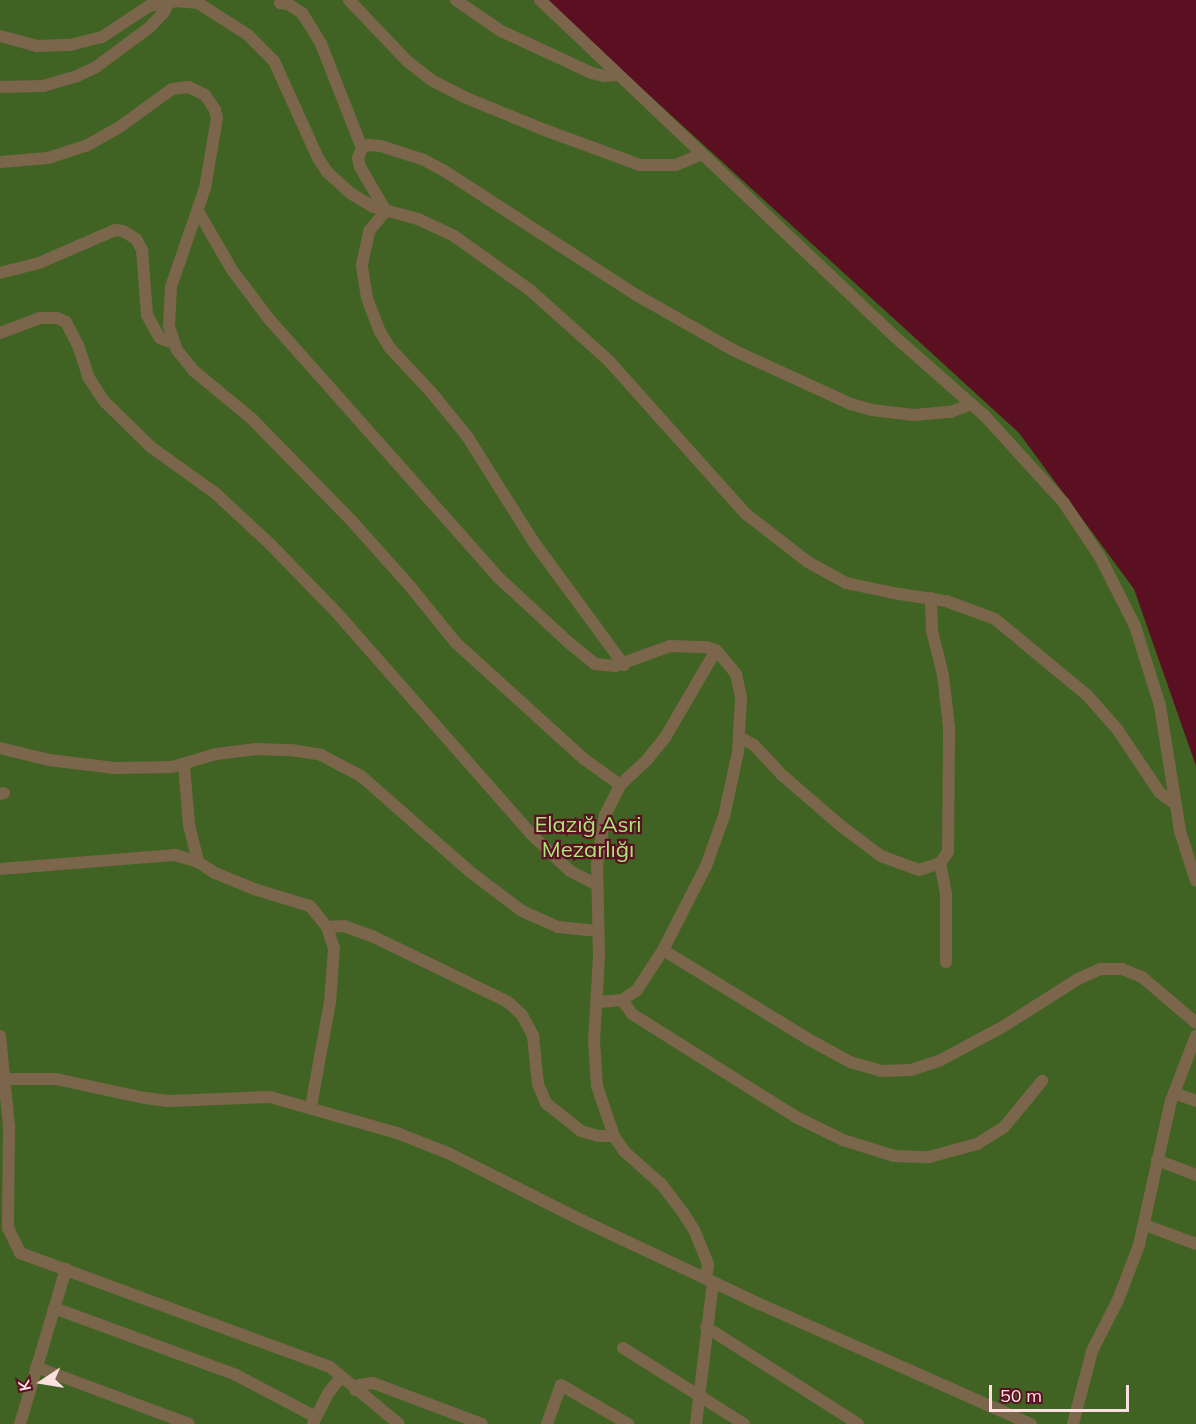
<!DOCTYPE html>
<html>
<head>
<meta charset="utf-8">
<style>
  body { margin:0 }
  #map { position:relative; width:1196px; height:1424px; overflow:hidden; background:#5a1021; font-family:Mulish,sans-serif }
  div>[style] { position:absolute }
  .green>* { inset:0; background:#406324 }
  .service>* { height:12px; margin:-6px; padding:0 6px; transform-origin:6px; border-radius:6px; background:#7b664b }
  span { translate:-50% -50%; white-space:nowrap; text-align:center; line-height:1.15; -webkit-text-stroke:4.5px #5a1021; paint-order:stroke }
  .park-label { font-size:22px; color:#a9e77a }
  .north { position:absolute; left:12px; top:1352px; width:60px; height:60px; -webkit-text-stroke:4px #5a1021; paint-order:stroke; rotate:258deg; font-size:16px; font-weight:700; line-height:24px; text-align:center; color:#fce0e1 }
  .north::after { content:''; display:block; margin:auto; width:21px; height:27px; background:#fce0e1; clip-path:polygon(50% 0,100% 100%,50% 72%,0 100%) }
  .scale { position:absolute; left:989px; top:1385px; width:140px; height:27px; box-sizing:border-box; border:3px solid #fce0e1; border-top:0; padding-left:8px; font-size:18px; line-height:21px; white-space:nowrap; color:#fce0e1; -webkit-text-stroke:4px #5a1021; paint-order:stroke }
</style>
</head>
<body>
<div id="map">
  <div class="green">
    <i style="clip-path:polygon(0 0,545px 0,1019px 433px,1134px 589px,1196px 766px,1196px 1424px,0 1424px)"></i>
  </div>
  <div class="service">
    <i style="left:349px;top:0;width:84px;rotate:46.4deg"></i>
    <i style="left:407px;top:61px;width:33px;rotate:38deg"></i>
    <i style="left:433px;top:81px;width:35px;rotate:27deg"></i>
    <i style="left:464px;top:97px;width:84px;rotate:22.3deg"></i>
    <i style="left:542px;top:129px;width:104px;rotate:20.2deg"></i>
    <i style="left:640px;top:165px;width:36px"></i>
    <i style="left:676px;top:165px;width:26px;rotate:-23deg"></i>
    <i style="left:456px;top:0;width:55px;rotate:34.6deg"></i>
    <i style="left:501px;top:31px;width:100px;rotate:24.8deg"></i>
    <i style="left:592px;top:73px;width:12px;rotate:14deg"></i>
    <i style="left:604px;top:76px;width:13px;rotate:-4deg"></i>
    <i style="left:540px;top:0;width:488px;rotate:43.5deg"></i>
    <i style="left:894px;top:336px;width:120px;rotate:41.3deg"></i>
    <i style="left:984px;top:415px;width:119px;rotate:47.7deg"></i>
    <i style="left:1064px;top:503px;width:65px;rotate:56.3deg"></i>
    <i style="left:1100px;top:557px;width:77px;rotate:63.1deg"></i>
    <i style="left:1135px;top:626px;width:84px;rotate:72.6deg"></i>
    <i style="left:1160px;top:706px;width:127px;rotate:80.9deg"></i>
    <i style="left:1180px;top:831px;width:52px;rotate:72.3deg"></i>
    <i style="left:280px;top:3px;width:8px;rotate:7deg"></i>
    <i style="left:288px;top:4px;width:17px;rotate:33deg"></i>
    <i style="left:302px;top:13px;width:36px;rotate:58deg"></i>
    <i style="left:321px;top:44px;width:112px;rotate:68.5deg"></i>
    <i style="left:0;top:36px;width:38px;rotate:15deg"></i>
    <i style="left:37px;top:46px;width:33px;rotate:-2deg"></i>
    <i style="left:70px;top:45px;width:33px;rotate:-14deg"></i>
    <i style="left:102px;top:37px;width:56px;rotate:-33.4deg"></i>
    <i style="left:149px;top:6px;width:27px;rotate:-10deg"></i>
    <i style="left:176px;top:1px;width:22px;rotate:5deg"></i>
    <i style="left:198px;top:3px;width:59px;rotate:32.6deg"></i>
    <i style="left:248px;top:35px;width:37px;rotate:45deg"></i>
    <i style="left:274px;top:61px;width:107px;rotate:65.6deg"></i>
    <i style="left:318px;top:158px;width:17px;rotate:57deg"></i>
    <i style="left:327px;top:172px;width:31px;rotate:42deg"></i>
    <i style="left:350px;top:193px;width:27px;rotate:31deg"></i>
    <i style="left:373px;top:207px;width:47px;rotate:14.9deg"></i>
    <i style="left:418px;top:219px;width:40px;rotate:25deg"></i>
    <i style="left:454px;top:236px;width:93px;rotate:35.4deg"></i>
    <i style="left:530px;top:290px;width:106px;rotate:41.9deg"></i>
    <i style="left:609px;top:361px;width:205px;rotate:48.2deg"></i>
    <i style="left:746px;top:514px;width:78px;rotate:37.7deg"></i>
    <i style="left:808px;top:562px;width:43px;rotate:28.9deg"></i>
    <i style="left:846px;top:583px;width:48px;rotate:12deg"></i>
    <i style="left:893px;top:593px;width:54px;rotate:8.6deg"></i>
    <i style="left:946px;top:601px;width:52px;rotate:20.2deg"></i>
    <i style="left:995px;top:619px;width:119px;rotate:39.6deg"></i>
    <i style="left:1087px;top:695px;width:45px;rotate:48.6deg"></i>
    <i style="left:1117px;top:729px;width:77px;rotate:56.1deg"></i>
    <i style="left:1160px;top:793px;width:19px;rotate:36deg"></i>
    <i style="left:0;top:87px;width:43px;rotate:-1.3deg"></i>
    <i style="left:43px;top:86px;width:35px;rotate:-16deg"></i>
    <i style="left:77px;top:76px;width:21px;rotate:-25deg"></i>
    <i style="left:96px;top:67px;width:67px;rotate:-36.5deg"></i>
    <i style="left:150px;top:27px;width:21px;rotate:-47deg"></i>
    <i style="left:164px;top:12px;width:11px;rotate:-63deg"></i>
    <i style="left:0;top:162px;width:48px;rotate:-4.8deg"></i>
    <i style="left:48px;top:158px;width:40px;rotate:-18deg"></i>
    <i style="left:86px;top:146px;width:40px;rotate:-29.7deg"></i>
    <i style="left:121px;top:126px;width:63px;rotate:-36deg"></i>
    <i style="left:172px;top:89px;width:17px;rotate:-7deg"></i>
    <i style="left:189px;top:87px;width:18px;rotate:27deg"></i>
    <i style="left:205px;top:95px;width:18px;rotate:56deg"></i>
    <i style="left:215px;top:110px;width:8px;rotate:76deg"></i>
    <i style="left:217px;top:118px;width:71px;rotate:99.7deg"></i>
    <i style="left:205px;top:188px;width:105px;rotate:109deg"></i>
    <i style="left:171px;top:287px;width:39px;rotate:93deg"></i>
    <i style="left:169px;top:326px;width:25px;rotate:72deg"></i>
    <i style="left:177px;top:350px;width:27px;rotate:51deg"></i>
    <i style="left:194px;top:371px;width:74px;rotate:39.5deg"></i>
    <i style="left:251px;top:418px;width:143px;rotate:45.6deg"></i>
    <i style="left:351px;top:520px;width:87px;rotate:48.3deg"></i>
    <i style="left:409px;top:585px;width:75px;rotate:51deg"></i>
    <i style="left:456px;top:643px;width:173px;rotate:42.2deg"></i>
    <i style="left:584px;top:759px;width:44px;rotate:35.8deg"></i>
    <i style="left:198px;top:211px;width:68px;rotate:60deg"></i>
    <i style="left:232px;top:270px;width:61px;rotate:52.9deg"></i>
    <i style="left:269px;top:319px;width:348px;rotate:48.4deg"></i>
    <i style="left:500px;top:579px;width:93px;rotate:42.8deg"></i>
    <i style="left:568px;top:642px;width:35px;rotate:39deg"></i>
    <i style="left:595px;top:664px;width:20px;rotate:6deg"></i>
    <i style="left:615px;top:666px;width:59px;rotate:-20deg"></i>
    <i style="left:670px;top:646px;width:36px;rotate:2deg"></i>
    <i style="left:706px;top:647px;width:10px;rotate:17deg"></i>
    <i style="left:716px;top:650px;width:31px;rotate:50deg"></i>
    <i style="left:736px;top:674px;width:25px;rotate:78deg"></i>
    <i style="left:741px;top:698px;width:54px;rotate:93.2deg"></i>
    <i style="left:738px;top:752px;width:66px;rotate:102.3deg"></i>
    <i style="left:724px;top:816px;width:53px;rotate:109.8deg"></i>
    <i style="left:706px;top:866px;width:94px;rotate:117.1deg"></i>
    <i style="left:663px;top:950px;width:48px;rotate:123deg"></i>
    <i style="left:637px;top:990px;width:18px;rotate:146deg"></i>
    <i style="left:622px;top:1000px;width:25px;rotate:175deg"></i>
    <i style="left:0;top:273px;width:40px;rotate:-14.4deg"></i>
    <i style="left:39px;top:263px;width:83px;rotate:-23.5deg"></i>
    <i style="left:115px;top:230px;width:8px;rotate:7deg"></i>
    <i style="left:123px;top:231px;width:15px;rotate:32deg"></i>
    <i style="left:136px;top:239px;width:13px;rotate:61deg"></i>
    <i style="left:142px;top:250px;width:65px;rotate:85.6deg"></i>
    <i style="left:147px;top:315px;width:26px;rotate:61deg"></i>
    <i style="left:160px;top:338px;width:15px;rotate:20deg"></i>
    <i style="left:0;top:333px;width:43px;rotate:-20.6deg"></i>
    <i style="left:40px;top:318px;width:17px"></i>
    <i style="left:57px;top:318px;width:10px;rotate:24deg"></i>
    <i style="left:66px;top:322px;width:29px;rotate:63deg"></i>
    <i style="left:79px;top:348px;width:32px;rotate:72deg"></i>
    <i style="left:89px;top:378px;width:27px;rotate:57deg"></i>
    <i style="left:104px;top:401px;width:66px;rotate:44.4deg"></i>
    <i style="left:151px;top:447px;width:79px;rotate:35.7deg"></i>
    <i style="left:215px;top:493px;width:75px;rotate:42.8deg"></i>
    <i style="left:270px;top:544px;width:96px;rotate:45.8deg"></i>
    <i style="left:337px;top:613px;width:294px;rotate:48.7deg"></i>
    <i style="left:531px;top:834px;width:54px;rotate:43.5deg"></i>
    <i style="left:570px;top:871px;width:31px;rotate:27deg"></i>
    <i style="left:624px;top:665px;width:154px;rotate:-126.3deg"></i>
    <i style="left:533px;top:541px;width:124px;rotate:-122.2deg"></i>
    <i style="left:467px;top:436px;width:57px;rotate:-129.3deg"></i>
    <i style="left:431px;top:392px;width:60px;rotate:-133deg"></i>
    <i style="left:390px;top:348px;width:19px;rotate:-122deg"></i>
    <i style="left:380px;top:332px;width:36px;rotate:-111deg"></i>
    <i style="left:367px;top:298px;width:33px;rotate:-99deg"></i>
    <i style="left:362px;top:265px;width:35px;rotate:-78deg"></i>
    <i style="left:369px;top:231px;width:26px;rotate:-50deg"></i>
    <i style="left:386px;top:211px;width:51px;rotate:-120.6deg"></i>
    <i style="left:360px;top:167px;width:9px;rotate:-103deg"></i>
    <i style="left:358px;top:158px;width:11px;rotate:-68deg"></i>
    <i style="left:362px;top:148px;width:7px;rotate:-27deg"></i>
    <i style="left:368px;top:145px;width:13px;rotate:4deg"></i>
    <i style="left:381px;top:146px;width:45px;rotate:18deg"></i>
    <i style="left:424px;top:160px;width:21px;rotate:28deg"></i>
    <i style="left:443px;top:170px;width:232px;rotate:32.9deg"></i>
    <i style="left:638px;top:296px;width:112px;rotate:29.6deg"></i>
    <i style="left:735px;top:351px;width:128px;rotate:24.6deg"></i>
    <i style="left:851px;top:404px;width:22px;rotate:16deg"></i>
    <i style="left:872px;top:410px;width:42px;rotate:6.8deg"></i>
    <i style="left:914px;top:415px;width:37px;rotate:-5deg"></i>
    <i style="left:951px;top:412px;width:22px;rotate:-22deg"></i>
    <i style="left:739px;top:737px;width:17px;rotate:28deg"></i>
    <i style="left:754px;top:745px;width:41px;rotate:47deg"></i>
    <i style="left:782px;top:775px;width:78px;rotate:40.8deg"></i>
    <i style="left:841px;top:826px;width:50px;rotate:36.9deg"></i>
    <i style="left:881px;top:856px;width:40px;rotate:20.2deg"></i>
    <i style="left:919px;top:870px;width:22px;rotate:-18deg"></i>
    <i style="left:940px;top:863px;width:14px;rotate:-54deg"></i>
    <i style="left:948px;top:852px;width:125px;rotate:-89.5deg"></i>
    <i style="left:949px;top:727px;width:52px;rotate:-96.6deg"></i>
    <i style="left:943px;top:675px;width:45px;rotate:-104deg"></i>
    <i style="left:932px;top:631px;width:33px;rotate:-92deg"></i>
    <i style="left:0;top:748px;width:50px;rotate:13.8deg"></i>
    <i style="left:49px;top:760px;width:66px;rotate:6.9deg"></i>
    <i style="left:115px;top:768px;width:57px;rotate:-1deg"></i>
    <i style="left:172px;top:767px;width:46px;rotate:-16.5deg"></i>
    <i style="left:216px;top:754px;width:39px;rotate:-7deg"></i>
    <i style="left:255px;top:749px;width:36px;rotate:2deg"></i>
    <i style="left:291px;top:750px;width:30px;rotate:9deg"></i>
    <i style="left:321px;top:755px;width:45px;rotate:27.7deg"></i>
    <i style="left:361px;top:776px;width:144px;rotate:41.3deg"></i>
    <i style="left:469px;top:871px;width:66px;rotate:37deg"></i>
    <i style="left:522px;top:911px;width:39px;rotate:24deg"></i>
    <i style="left:558px;top:927px;width:40px;rotate:5.7deg"></i>
    <i style="left:184px;top:765px;width:60px;rotate:85.2deg"></i>
    <i style="left:189px;top:825px;width:38px;rotate:76deg"></i>
    <i style="left:0;top:794px;width:4px;rotate:-14deg"></i>
    <i style="left:940px;top:863px;width:31px;rotate:79deg"></i>
    <i style="left:946px;top:893px;width:69px;rotate:90deg"></i>
    <i style="left:0;top:869px;width:176px;rotate:-4.6deg"></i>
    <i style="left:175px;top:855px;width:24px;rotate:17deg"></i>
    <i style="left:198px;top:862px;width:20px;rotate:33deg"></i>
    <i style="left:215px;top:873px;width:42px;rotate:22.3deg"></i>
    <i style="left:254px;top:889px;width:59px;rotate:16.9deg"></i>
    <i style="left:310px;top:906px;width:27px;rotate:51deg"></i>
    <i style="left:327px;top:927px;width:22px;rotate:72deg"></i>
    <i style="left:334px;top:948px;width:54px;rotate:94.2deg"></i>
    <i style="left:330px;top:1002px;width:107px;rotate:100.3deg"></i>
    <i style="left:327px;top:927px;width:17px;rotate:-3deg"></i>
    <i style="left:344px;top:926px;width:30px;rotate:20deg"></i>
    <i style="left:372px;top:936px;width:151px;rotate:25.9deg"></i>
    <i style="left:508px;top:1002px;width:19px;rotate:43deg"></i>
    <i style="left:522px;top:1015px;width:24px;rotate:62deg"></i>
    <i style="left:533px;top:1036px;width:48px;rotate:84.1deg"></i>
    <i style="left:538px;top:1084px;width:21px;rotate:67deg"></i>
    <i style="left:546px;top:1103px;width:45px;rotate:38.7deg"></i>
    <i style="left:581px;top:1131px;width:18px;rotate:16deg"></i>
    <i style="left:598px;top:1136px;width:16px"></i>
    <i style="left:663px;top:950px;width:170px;rotate:31.5deg"></i>
    <i style="left:808px;top:1039px;width:48px;rotate:28.7deg"></i>
    <i style="left:850px;top:1062px;width:32px;rotate:16deg"></i>
    <i style="left:881px;top:1071px;width:30px;rotate:-2deg"></i>
    <i style="left:911px;top:1070px;width:29px;rotate:-18deg"></i>
    <i style="left:939px;top:1061px;width:74px;rotate:-28.3deg"></i>
    <i style="left:1004px;top:1026px;width:88px;rotate:-32.4deg"></i>
    <i style="left:1078px;top:979px;width:24px;rotate:-24deg"></i>
    <i style="left:1100px;top:969px;width:22px"></i>
    <i style="left:1122px;top:969px;width:22px;rotate:22deg"></i>
    <i style="left:1142px;top:977px;width:71px;rotate:40.4deg"></i>
    <i style="left:622px;top:1000px;width:17px;rotate:54deg"></i>
    <i style="left:632px;top:1014px;width:194px;rotate:32.1deg"></i>
    <i style="left:796px;top:1117px;width:52px;rotate:26.1deg"></i>
    <i style="left:843px;top:1140px;width:53px;rotate:17.4deg"></i>
    <i style="left:894px;top:1156px;width:35px;rotate:2deg"></i>
    <i style="left:929px;top:1157px;width:50px;rotate:-15.2deg"></i>
    <i style="left:977px;top:1144px;width:32px;rotate:-32deg"></i>
    <i style="left:1004px;top:1127px;width:60px;rotate:-50.4deg"></i>
    <i style="left:0;top:1036px;width:90px;rotate:84.3deg"></i>
    <i style="left:9px;top:1126px;width:102px;rotate:90.6deg"></i>
    <i style="left:8px;top:1228px;width:28px;rotate:64deg"></i>
    <i style="left:20px;top:1253px;width:330px;rotate:20.2deg"></i>
    <i style="left:330px;top:1367px;width:89px;rotate:39.6deg"></i>
    <i style="left:0;top:1079px;width:56px"></i>
    <i style="left:56px;top:1079px;width:91px;rotate:12.1deg"></i>
    <i style="left:145px;top:1098px;width:24px;rotate:7deg"></i>
    <i style="left:169px;top:1101px;width:101px;rotate:-2.3deg"></i>
    <i style="left:270px;top:1097px;width:132px;rotate:15.8deg"></i>
    <i style="left:397px;top:1133px;width:55px;rotate:21.4deg"></i>
    <i style="left:448px;top:1153px;width:147px;rotate:26.7deg"></i>
    <i style="left:579px;top:1219px;width:192px;rotate:25.2deg"></i>
    <i style="left:753px;top:1301px;width:304px;rotate:23.9deg"></i>
    <i style="left:1174px;top:1093px;width:23px;rotate:20deg"></i>
    <i style="left:1157px;top:1160px;width:42px;rotate:21deg"></i>
    <i style="left:1145px;top:1225px;width:54px;rotate:20.4deg"></i>
    <i style="left:706px;top:1279px;width:15px;rotate:-82deg"></i>
    <i style="left:708px;top:1264px;width:37px;rotate:-112deg"></i>
    <i style="left:694px;top:1230px;width:19px;rotate:-122deg"></i>
    <i style="left:684px;top:1214px;width:38px;rotate:-127deg"></i>
    <i style="left:661px;top:1184px;width:48px;rotate:-138.4deg"></i>
    <i style="left:625px;top:1152px;width:19px;rotate:-125deg"></i>
    <i style="left:614px;top:1136px;width:53px;rotate:-108.8deg"></i>
    <i style="left:597px;top:1086px;width:45px;rotate:-93.8deg"></i>
    <i style="left:594px;top:1041px;width:84px;rotate:-86.6deg"></i>
    <i style="left:599px;top:957px;width:92px;rotate:-91.2deg"></i>
    <i style="left:597px;top:865px;width:51px;rotate:-80.9deg"></i>
    <i style="left:605px;top:815px;width:34px;rotate:-63deg"></i>
    <i style="left:620px;top:785px;width:35px;rotate:-43deg"></i>
    <i style="left:646px;top:761px;width:32px;rotate:-51deg"></i>
    <i style="left:666px;top:736px;width:99px;rotate:-59.8deg"></i>
    <i style="left:54px;top:1308px;width:194px;rotate:20.2deg"></i>
    <i style="left:236px;top:1375px;width:90px;rotate:27.7deg"></i>
    <i style="left:706px;top:1327px;width:180px;rotate:32.5deg"></i>
    <i style="left:623px;top:1348px;width:143px;rotate:32.1deg"></i>
    <i style="left:36px;top:1367px;width:163px;rotate:20.4deg"></i>
    <i style="left:355px;top:1390px;width:7px;rotate:-45deg"></i>
    <i style="left:360px;top:1385px;width:13px;rotate:-9deg"></i>
    <i style="left:373px;top:1383px;width:116px;rotate:20.6deg"></i>
    <i style="left:313px;top:1423px;width:35px;rotate:-63deg"></i>
    <i style="left:329px;top:1392px;width:19px;rotate:-51deg"></i>
    <i style="left:20px;top:1424px;width:162px;rotate:-73.5deg"></i>
    <i style="left:547px;top:1424px;width:41px;rotate:-70.3deg"></i>
    <i style="left:561px;top:1385px;width:78px;rotate:30.2deg"></i>
    <i style="left:696px;top:1424px;width:143px;rotate:-83.2deg"></i>
    <i style="left:1073px;top:1424px;width:75px;rotate:-75.4deg"></i>
    <i style="left:1092px;top:1351px;width:57px;rotate:-63deg"></i>
    <i style="left:1118px;top:1300px;width:59px;rotate:-69.1deg"></i>
    <i style="left:1139px;top:1245px;width:148px;rotate:-77.5deg"></i>
    <i style="left:1171px;top:1101px;width:70px;rotate:-69deg"></i>
  </div>
  <div class="park-label">
    <span style="left:588px;top:837px">Elazığ Asri<br>Mezarlığı</span>
  </div>
  <div class="north">K</div>
  <div class="scale">50 m</div>
</div>
</body>
</html>
